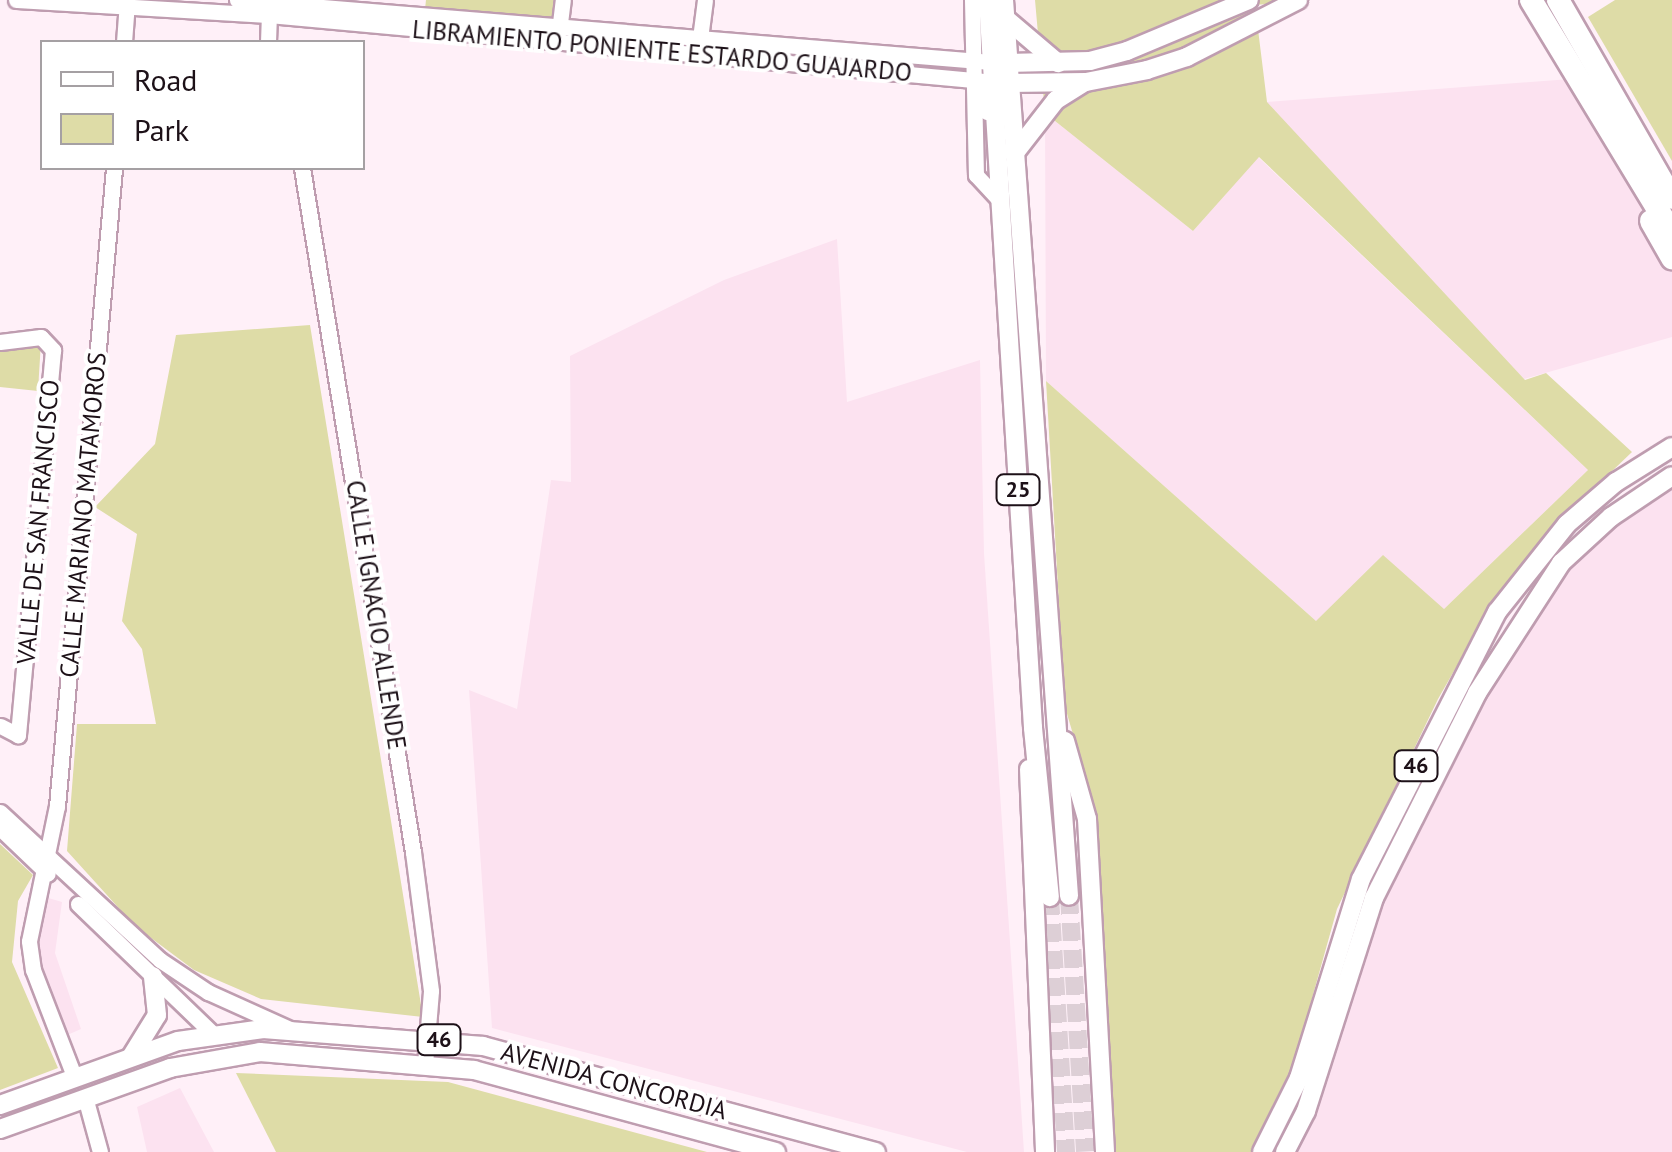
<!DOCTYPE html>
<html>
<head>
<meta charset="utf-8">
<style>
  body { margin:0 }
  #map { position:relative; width:1672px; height:1152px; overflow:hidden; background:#fff0f8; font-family:"PT Sans",sans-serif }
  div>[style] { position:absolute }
  .built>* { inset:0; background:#fce2f0 }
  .green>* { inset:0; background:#dedca7 }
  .major-tunnel>* { height:18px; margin-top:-9px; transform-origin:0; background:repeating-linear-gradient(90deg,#ddcfd6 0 18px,transparent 0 27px) }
  .roads { filter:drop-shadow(2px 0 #bf9db0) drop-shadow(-2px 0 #bf9db0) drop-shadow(0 2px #bf9db0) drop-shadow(0 -2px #bf9db0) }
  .minor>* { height:15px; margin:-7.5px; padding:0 7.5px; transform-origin:7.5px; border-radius:7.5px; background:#fff }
  .major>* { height:18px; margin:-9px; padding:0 9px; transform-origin:9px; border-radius:9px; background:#fff }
  .highway>* { height:22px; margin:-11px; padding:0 11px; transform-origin:11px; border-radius:11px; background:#fff }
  span { translate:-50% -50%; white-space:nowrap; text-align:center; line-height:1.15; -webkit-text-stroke:8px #fff; paint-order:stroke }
  .shield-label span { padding:2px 8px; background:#fff; border:2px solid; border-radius:8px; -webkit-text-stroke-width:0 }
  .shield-label { font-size:22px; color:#1d1118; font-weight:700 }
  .street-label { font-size:25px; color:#1d1118 }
  .legend { position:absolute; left:40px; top:40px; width:325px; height:130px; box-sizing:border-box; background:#fff; border:2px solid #a5a0a3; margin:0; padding:12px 18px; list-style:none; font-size:30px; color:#1d1118 }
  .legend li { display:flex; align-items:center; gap:20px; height:50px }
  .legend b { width:50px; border:2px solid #a5a0a3 }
</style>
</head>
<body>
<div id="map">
  <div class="built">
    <i style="clip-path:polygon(1570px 79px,1672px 262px,1672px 337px,1524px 379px,1429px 287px,1266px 102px)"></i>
    <i style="clip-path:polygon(1045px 113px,1193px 231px,1258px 157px,1588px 470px,1444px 609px,1316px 621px,1046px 381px)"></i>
    <i style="clip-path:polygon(837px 239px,847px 402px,980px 360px,984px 553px,1024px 1152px,967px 1152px,492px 1028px,469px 690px,517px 709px,551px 480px,571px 482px,570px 356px,724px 280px)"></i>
    <i style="clip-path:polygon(1672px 488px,1672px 1152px,1292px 1152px,1365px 928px,1535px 605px,1603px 533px)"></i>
    <i style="clip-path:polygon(45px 897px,62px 902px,55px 953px,81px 1029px,65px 1036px,36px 953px)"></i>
    <i style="clip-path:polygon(180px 1088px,214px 1152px,147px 1152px,137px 1107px)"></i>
  </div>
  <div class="green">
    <i style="clip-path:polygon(426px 0,555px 0,553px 20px,425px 9px)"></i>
    <i style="clip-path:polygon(1035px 0,1309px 0,1255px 5px,1267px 102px,1525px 380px,1546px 373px,1632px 452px,1540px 540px,1483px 620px,1438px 699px,1337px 909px,1290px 1077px,1254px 1152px,1113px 1152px,1092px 799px,1065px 707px,1046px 381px,1316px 621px,1383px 555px,1444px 609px,1588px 470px,1259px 157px,1193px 231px,1045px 113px)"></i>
    <i style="clip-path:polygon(1615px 0,1672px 0,1672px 161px,1588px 17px)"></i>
    <i style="clip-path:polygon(310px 325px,423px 1017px,261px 999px,194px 970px,135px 926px,67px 851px,77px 724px,156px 724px,142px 649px,122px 621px,137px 534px,95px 507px,155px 444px,176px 335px)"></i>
    <i style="clip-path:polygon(41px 341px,38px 391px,0 387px,0 347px)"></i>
    <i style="clip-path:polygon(0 844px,33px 875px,18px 901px,12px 962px,58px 1068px,0 1090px)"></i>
    <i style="clip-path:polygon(236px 1073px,448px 1082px,707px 1152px,276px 1152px)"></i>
  </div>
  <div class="major-tunnel">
    <i style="left:1069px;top:896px;width:256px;rotate:86.4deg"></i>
    <i style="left:1050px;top:897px;width:256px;rotate:86.4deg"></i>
  </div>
  <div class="roads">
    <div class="minor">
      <i style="left:16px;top:0;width:253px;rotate:3.4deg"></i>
      <i style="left:269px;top:15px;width:718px;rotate:5.27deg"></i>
      <i style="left:237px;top:0;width:769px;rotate:4.7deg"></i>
      <i style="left:972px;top:0;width:175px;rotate:88.7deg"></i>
      <i style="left:976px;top:175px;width:35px;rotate:47deg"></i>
      <i style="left:559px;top:31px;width:31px;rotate:-83deg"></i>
      <i style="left:124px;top:42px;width:40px;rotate:-85.7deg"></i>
      <i style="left:268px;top:42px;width:33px;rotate:-88deg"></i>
      <i style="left:699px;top:46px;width:46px;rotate:-82.6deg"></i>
      <i style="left:302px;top:168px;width:693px;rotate:80.78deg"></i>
      <i style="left:413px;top:852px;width:140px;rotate:82.6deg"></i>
      <i style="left:431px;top:991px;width:73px;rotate:94.7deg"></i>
      <i style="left:0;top:342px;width:41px;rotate:-7deg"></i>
      <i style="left:41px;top:337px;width:18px;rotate:47deg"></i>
      <i style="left:53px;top:350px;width:387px;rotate:95.2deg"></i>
      <i style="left:18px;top:735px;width:20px;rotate:-153deg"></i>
      <i style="left:0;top:812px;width:218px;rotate:42.8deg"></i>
      <i style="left:160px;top:960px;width:58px;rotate:33.7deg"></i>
      <i style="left:208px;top:992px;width:90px;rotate:24.3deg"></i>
      <i style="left:0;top:828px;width:66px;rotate:43.8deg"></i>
      <i style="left:78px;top:904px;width:186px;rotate:43.9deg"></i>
      <i style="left:74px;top:1076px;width:114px;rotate:-111.1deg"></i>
      <i style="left:33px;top:970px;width:29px;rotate:-98deg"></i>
      <i style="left:29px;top:941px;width:138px;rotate:-78.3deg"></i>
      <i style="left:57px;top:806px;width:641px;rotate:-84.89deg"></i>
      <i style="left:85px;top:1097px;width:57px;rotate:74.7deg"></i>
    </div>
    <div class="major">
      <i style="left:988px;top:0;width:729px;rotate:86.46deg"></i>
      <i style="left:1033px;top:728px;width:170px;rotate:84.3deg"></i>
      <i style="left:1004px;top:0;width:898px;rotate:85.85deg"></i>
      <i style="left:1005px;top:18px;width:70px;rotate:40.3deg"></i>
      <i style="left:1007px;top:63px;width:83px;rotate:-1.4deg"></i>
      <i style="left:1090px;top:61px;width:38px;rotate:-15deg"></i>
      <i style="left:1127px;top:51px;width:132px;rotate:-22.7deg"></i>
      <i style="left:974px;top:80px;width:34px;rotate:66deg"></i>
      <i style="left:1008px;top:83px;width:78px;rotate:-0.7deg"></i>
      <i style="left:1086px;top:82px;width:62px;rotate:-11.1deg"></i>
      <i style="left:1147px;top:70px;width:42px;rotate:-18deg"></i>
      <i style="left:1187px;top:57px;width:125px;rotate:-27.2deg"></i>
      <i style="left:1014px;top:154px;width:68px;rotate:-52.1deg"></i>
      <i style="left:1056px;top:100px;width:31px;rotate:-32deg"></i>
      <i style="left:1065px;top:741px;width:81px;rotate:74.2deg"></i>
      <i style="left:1087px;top:819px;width:333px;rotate:86.9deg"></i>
      <i style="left:1029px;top:769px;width:383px;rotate:87.6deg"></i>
      <i style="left:131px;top:1057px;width:49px;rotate:-58.2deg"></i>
      <i style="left:157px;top:1015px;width:39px;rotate:-96deg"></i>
      <i style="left:0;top:1105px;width:189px;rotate:-19.8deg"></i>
      <i style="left:178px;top:1041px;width:86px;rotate:-8deg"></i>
      <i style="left:263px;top:1029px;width:221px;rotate:4.4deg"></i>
      <i style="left:483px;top:1046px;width:407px;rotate:15.1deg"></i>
      <i style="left:0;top:1129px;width:181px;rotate:-19.7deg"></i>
      <i style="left:170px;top:1068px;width:91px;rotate:-10.1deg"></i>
      <i style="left:260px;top:1052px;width:215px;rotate:4.8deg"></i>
      <i style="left:474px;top:1070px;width:313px;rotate:15.2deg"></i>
      <i style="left:1262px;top:1152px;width:83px;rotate:-63.4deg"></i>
      <i style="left:1299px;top:1078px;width:208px;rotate:-72.7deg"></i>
      <i style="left:1361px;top:879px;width:300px;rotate:-63deg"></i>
      <i style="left:1497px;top:612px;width:112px;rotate:-51.5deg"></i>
      <i style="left:1567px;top:524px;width:65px;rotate:-40.6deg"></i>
      <i style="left:1616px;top:482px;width:66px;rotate:-32deg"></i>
      <i style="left:1285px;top:1152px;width:46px;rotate:-62.9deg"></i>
      <i style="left:1306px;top:1111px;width:224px;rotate:-72.3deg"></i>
      <i style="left:1374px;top:898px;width:229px;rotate:-63.3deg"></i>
      <i style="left:1477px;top:693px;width:155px;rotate:-57.1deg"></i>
      <i style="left:1561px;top:563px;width:68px;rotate:-42.6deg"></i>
      <i style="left:1611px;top:517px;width:73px;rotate:-33.9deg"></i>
    </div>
    <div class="highway">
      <i style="left:1531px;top:0;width:272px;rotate:58.8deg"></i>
      <i style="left:1558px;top:0;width:228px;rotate:60.1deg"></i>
      <i style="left:1651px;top:221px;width:43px;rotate:60.4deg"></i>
    </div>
  </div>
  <div class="shield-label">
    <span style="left:1018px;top:490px">25</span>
    <span style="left:1416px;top:766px">46</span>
    <span style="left:439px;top:1040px">46</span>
  </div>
  <div class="street-label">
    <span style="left:662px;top:51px;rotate:5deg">LIBRAMIENTO PONIENTE ESTARDO GUAJARDO</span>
    <span style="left:83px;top:515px;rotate:-85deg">CALLE MARIANO MATAMOROS</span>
    <span style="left:38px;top:522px;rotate:-85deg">VALLE DE SAN FRANCISCO</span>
    <span style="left:376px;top:615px;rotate:81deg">CALLE IGNACIO ALLENDE</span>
    <span style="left:614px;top:1081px;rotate:15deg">AVENIDA CONCORDIA</span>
  </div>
  <ul class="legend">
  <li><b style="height:12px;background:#fff"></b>Road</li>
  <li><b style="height:28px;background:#dedca7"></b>Park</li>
  </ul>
</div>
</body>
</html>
